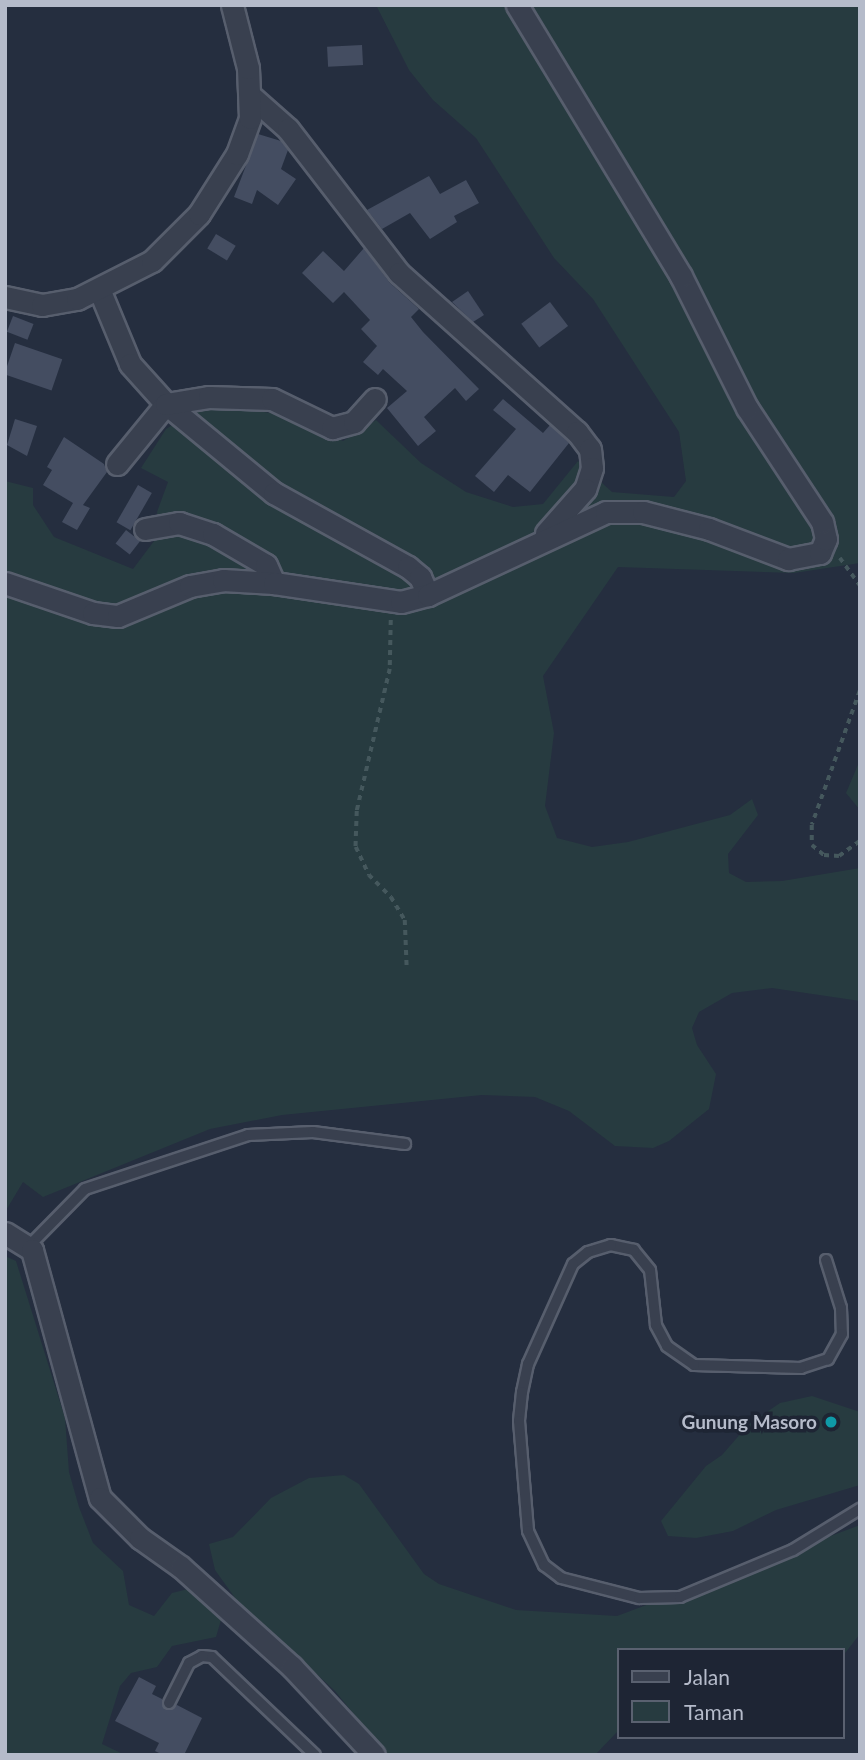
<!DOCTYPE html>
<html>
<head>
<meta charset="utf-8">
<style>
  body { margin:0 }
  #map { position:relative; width:865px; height:1760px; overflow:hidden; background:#252e3f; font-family:Lato,sans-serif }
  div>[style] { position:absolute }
  .green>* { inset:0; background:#273b40 }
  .building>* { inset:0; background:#444d61; transform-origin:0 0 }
  .path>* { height:3.5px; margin-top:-1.75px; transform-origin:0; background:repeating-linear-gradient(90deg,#45585d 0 5px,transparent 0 10px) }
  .roads { filter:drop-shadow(2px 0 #575e6d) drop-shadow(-2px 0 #575e6d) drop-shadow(0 2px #575e6d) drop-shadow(0 -2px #575e6d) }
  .service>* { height:10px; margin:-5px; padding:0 5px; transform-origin:5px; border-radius:5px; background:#39404f }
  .minor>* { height:21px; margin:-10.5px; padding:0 10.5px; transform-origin:10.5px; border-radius:10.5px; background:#39404f }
  .dots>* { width:19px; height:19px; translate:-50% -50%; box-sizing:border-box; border:4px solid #1e2534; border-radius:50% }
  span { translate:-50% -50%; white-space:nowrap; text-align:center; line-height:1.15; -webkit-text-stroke:7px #1e2534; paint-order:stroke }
  .poi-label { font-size:19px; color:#b5bbca; font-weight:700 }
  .right { translate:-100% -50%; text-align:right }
  .frame { position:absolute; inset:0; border:7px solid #b5bbca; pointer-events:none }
  .legend { position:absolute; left:617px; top:1648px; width:228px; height:91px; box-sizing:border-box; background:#1e2534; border:2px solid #5a6170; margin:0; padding:9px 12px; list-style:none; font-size:21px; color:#b5bbca }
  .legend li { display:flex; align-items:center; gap:14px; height:35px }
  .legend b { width:35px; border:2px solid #5a6170 }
</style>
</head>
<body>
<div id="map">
  <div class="green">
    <i style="clip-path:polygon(376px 5px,860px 5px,860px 563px,794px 573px,618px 567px,543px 676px,554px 733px,545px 806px,557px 838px,592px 847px,628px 842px,730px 815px,752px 799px,758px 815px,728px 854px,729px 873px,746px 882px,782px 881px,860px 868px,860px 1001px,772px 988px,732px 993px,699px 1012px,692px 1028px,697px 1045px,716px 1074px,709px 1109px,669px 1141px,653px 1148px,615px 1146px,569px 1111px,535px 1097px,482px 1095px,282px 1115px,210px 1129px,43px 1197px,23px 1182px,5px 1212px,5px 481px,33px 488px,33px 505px,54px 537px,133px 569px,160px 533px,157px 512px,168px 482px,141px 468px,166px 429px,203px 406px,230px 406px,293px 417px,343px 441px,376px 420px,421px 463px,466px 492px,513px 507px,543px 504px,578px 461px,612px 492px,674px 497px,686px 481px,679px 432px,593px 299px,554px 258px,476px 138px,433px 100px,409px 70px)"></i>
    <i style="clip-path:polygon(860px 760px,860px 810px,846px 793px)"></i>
    <i style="clip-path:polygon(5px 1256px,16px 1261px,65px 1418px,69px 1472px,79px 1507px,93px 1543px,123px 1571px,129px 1605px,154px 1616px,172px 1593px,188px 1589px,221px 1620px,216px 1637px,172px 1646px,157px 1667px,131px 1673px,120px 1686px,102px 1744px,125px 1755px,5px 1755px)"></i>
    <i style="clip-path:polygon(812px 1396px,860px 1412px,860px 1485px,776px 1510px,733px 1531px,696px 1538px,668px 1536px,661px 1521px,706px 1466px,722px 1455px,749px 1424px,780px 1403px)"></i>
    <i style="clip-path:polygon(344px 1475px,359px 1484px,424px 1574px,439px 1584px,516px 1610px,617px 1616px,860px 1525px,860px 1634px,842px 1657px,842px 1650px,618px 1650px,618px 1731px,595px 1755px,387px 1755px,335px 1691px,238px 1602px,215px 1570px,209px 1544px,233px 1537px,271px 1498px,309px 1478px)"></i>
  </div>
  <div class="building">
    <i style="left:362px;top:45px;width:20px;height:35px;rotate:87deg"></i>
    <i style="clip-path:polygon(258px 134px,281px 141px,288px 150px,281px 169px,296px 179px,278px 205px,257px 190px,252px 204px,234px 197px)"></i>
    <i style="clip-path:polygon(429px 176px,440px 194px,466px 180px,479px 203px,454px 216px,457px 222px,430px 239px,410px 213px,382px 229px,367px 210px)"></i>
    <i style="left:216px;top:234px;width:23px;height:17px;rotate:31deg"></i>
    <i style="clip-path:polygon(364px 248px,390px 283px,419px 309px,411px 317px,423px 332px,479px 389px,466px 401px,455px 388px,424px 417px,436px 431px,418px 446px,387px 408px,407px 391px,383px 369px,378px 375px,363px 362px,377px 346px,361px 329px,370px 320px,344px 292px,333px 303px,302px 273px,323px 251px,344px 271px)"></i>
    <i style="clip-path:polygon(468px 291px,484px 315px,473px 322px,452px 302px)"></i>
    <i style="left:550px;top:302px;width:30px;height:36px;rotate:53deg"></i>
    <i style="left:13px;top:316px;width:22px;height:17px;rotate:21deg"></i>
    <i style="left:15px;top:343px;width:50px;height:33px;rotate:19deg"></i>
    <i style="clip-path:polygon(503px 399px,543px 433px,550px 425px,569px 443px,530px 492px,508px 475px,494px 492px,475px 476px,516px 429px,493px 410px)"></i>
    <i style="clip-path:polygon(15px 419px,37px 426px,27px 456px,7px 445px)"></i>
    <i style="clip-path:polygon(64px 437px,104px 464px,107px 472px,83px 505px,90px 508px,77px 530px,62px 522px,73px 503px,43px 485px,52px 470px,47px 467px)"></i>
    <i style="left:138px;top:485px;width:16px;height:43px;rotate:30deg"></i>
    <i style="left:126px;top:530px;width:18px;height:17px;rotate:38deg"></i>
    <i style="clip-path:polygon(139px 1677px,156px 1686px,152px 1694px,162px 1699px,165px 1710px,177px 1705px,202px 1718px,184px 1755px,163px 1755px,155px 1751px,159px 1743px,115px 1721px)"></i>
  </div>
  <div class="path">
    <i style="left:840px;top:558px;width:34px;rotate:54deg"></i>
    <i style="left:391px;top:620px;width:49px;rotate:91.2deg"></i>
    <i style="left:390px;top:669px;width:146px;rotate:103.1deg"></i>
    <i style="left:357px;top:811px;width:36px;rotate:92deg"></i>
    <i style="left:356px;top:847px;width:31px;rotate:65deg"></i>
    <i style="left:369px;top:875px;width:31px;rotate:45deg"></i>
    <i style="left:391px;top:897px;width:27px;rotate:59deg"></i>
    <i style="left:405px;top:920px;width:49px;rotate:87.7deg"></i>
    <i style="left:860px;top:691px;width:142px;rotate:109.7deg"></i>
    <i style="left:812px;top:825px;width:20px;rotate:90deg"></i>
    <i style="left:812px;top:845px;width:16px;rotate:40deg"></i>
    <i style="left:824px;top:855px;width:15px;rotate:4deg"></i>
    <i style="left:839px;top:856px;width:26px;rotate:-36deg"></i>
  </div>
  <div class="roads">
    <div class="service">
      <i style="left:28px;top:1247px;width:81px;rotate:-45.5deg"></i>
      <i style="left:85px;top:1189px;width:172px;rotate:-18.3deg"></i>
      <i style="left:248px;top:1135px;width:65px;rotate:-2.6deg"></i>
      <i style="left:313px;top:1132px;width:93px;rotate:7.4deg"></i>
      <i style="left:826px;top:1260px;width:50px;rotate:72.6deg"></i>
      <i style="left:841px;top:1308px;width:26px;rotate:88deg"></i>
      <i style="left:842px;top:1334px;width:29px;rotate:119deg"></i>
      <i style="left:828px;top:1359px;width:28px;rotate:162deg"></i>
      <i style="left:801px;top:1368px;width:107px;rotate:-178.4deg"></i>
      <i style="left:694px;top:1365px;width:33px;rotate:-145deg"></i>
      <i style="left:667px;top:1346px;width:24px;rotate:-118deg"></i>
      <i style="left:656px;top:1325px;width:55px;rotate:-96.2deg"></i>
      <i style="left:650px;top:1270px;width:26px;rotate:-129deg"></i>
      <i style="left:634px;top:1250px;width:24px;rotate:-168deg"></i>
      <i style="left:611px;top:1245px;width:24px;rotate:163deg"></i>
      <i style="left:588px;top:1252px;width:19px;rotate:141deg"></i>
      <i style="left:573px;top:1264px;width:110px;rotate:114.2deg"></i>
      <i style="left:528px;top:1364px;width:29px;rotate:102deg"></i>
      <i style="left:522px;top:1392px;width:29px;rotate:96deg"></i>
      <i style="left:519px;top:1421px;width:110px;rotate:85.3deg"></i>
      <i style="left:528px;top:1531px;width:38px;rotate:65deg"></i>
      <i style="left:544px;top:1565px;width:21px;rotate:37deg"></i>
      <i style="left:561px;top:1578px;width:81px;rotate:14.4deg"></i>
      <i style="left:639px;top:1598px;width:41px;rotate:-1.4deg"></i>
      <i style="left:680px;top:1597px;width:122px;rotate:-22.6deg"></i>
      <i style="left:793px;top:1550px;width:79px;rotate:-31.5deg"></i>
      <i style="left:169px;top:1703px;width:45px;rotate:-63.4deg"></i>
      <i style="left:189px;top:1663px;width:15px;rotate:-28deg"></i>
      <i style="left:202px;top:1656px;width:10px;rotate:6deg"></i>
      <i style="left:212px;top:1657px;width:142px;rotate:43.6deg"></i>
    </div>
    <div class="minor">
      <i style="left:252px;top:97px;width:48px;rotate:41.6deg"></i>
      <i style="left:288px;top:129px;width:182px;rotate:52.4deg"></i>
      <i style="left:399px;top:273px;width:239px;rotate:41.8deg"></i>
      <i style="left:577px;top:432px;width:21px;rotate:53deg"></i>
      <i style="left:590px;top:449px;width:19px;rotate:84deg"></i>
      <i style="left:592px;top:468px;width:22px;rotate:108deg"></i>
      <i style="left:585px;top:489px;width:59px;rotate:131.6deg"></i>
      <i style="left:99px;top:289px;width:81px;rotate:67.5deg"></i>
      <i style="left:130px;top:364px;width:54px;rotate:48deg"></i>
      <i style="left:166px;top:404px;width:140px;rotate:39.5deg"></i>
      <i style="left:274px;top:493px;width:153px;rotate:28.9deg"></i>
      <i style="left:408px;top:567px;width:16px;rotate:40deg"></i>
      <i style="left:420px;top:577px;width:20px;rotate:66deg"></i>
      <i style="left:5px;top:297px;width:38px;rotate:12deg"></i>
      <i style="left:42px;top:305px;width:36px;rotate:-10deg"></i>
      <i style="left:77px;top:299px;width:84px;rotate:-26.9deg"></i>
      <i style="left:152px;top:261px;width:66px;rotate:-45deg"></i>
      <i style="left:199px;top:214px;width:71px;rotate:-57.7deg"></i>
      <i style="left:237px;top:154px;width:38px;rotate:-70deg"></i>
      <i style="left:250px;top:118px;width:50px;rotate:-92.3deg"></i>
      <i style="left:248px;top:68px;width:65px;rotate:-104.3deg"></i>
      <i style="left:117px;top:464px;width:77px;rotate:-50.8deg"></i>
      <i style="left:166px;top:404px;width:44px;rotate:-9.2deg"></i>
      <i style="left:209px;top:397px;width:63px;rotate:1.8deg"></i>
      <i style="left:272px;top:399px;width:67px;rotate:25.8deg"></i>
      <i style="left:332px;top:428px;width:23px;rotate:-15deg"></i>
      <i style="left:354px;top:422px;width:31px;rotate:-48deg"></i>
      <i style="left:145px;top:529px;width:35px;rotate:-10deg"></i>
      <i style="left:179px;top:523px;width:36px;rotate:18deg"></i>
      <i style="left:213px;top:534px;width:61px;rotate:30.3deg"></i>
      <i style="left:266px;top:565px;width:20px;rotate:66deg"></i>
      <i style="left:5px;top:583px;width:93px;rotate:18.8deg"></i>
      <i style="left:93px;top:613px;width:25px;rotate:7deg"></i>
      <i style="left:118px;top:616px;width:78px;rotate:-22.6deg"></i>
      <i style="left:190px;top:586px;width:34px;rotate:-10deg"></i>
      <i style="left:223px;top:580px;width:51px;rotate:3.4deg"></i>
      <i style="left:274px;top:583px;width:128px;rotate:8.5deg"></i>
      <i style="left:401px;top:602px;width:28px;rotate:-15deg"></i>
      <i style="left:428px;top:595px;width:196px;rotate:-25deg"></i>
      <i style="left:606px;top:512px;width:37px"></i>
      <i style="left:643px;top:512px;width:68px;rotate:14.4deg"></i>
      <i style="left:709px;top:529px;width:85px;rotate:20.8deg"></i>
      <i style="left:788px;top:559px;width:33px;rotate:-11deg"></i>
      <i style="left:820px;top:553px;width:15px;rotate:-67deg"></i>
      <i style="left:826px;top:539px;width:17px;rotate:-103deg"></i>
      <i style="left:822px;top:522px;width:136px;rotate:-123.3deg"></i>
      <i style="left:747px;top:408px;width:148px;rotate:-116.6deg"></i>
      <i style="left:681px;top:276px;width:317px;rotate:-121.2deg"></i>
      <i style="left:5px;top:1233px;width:32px;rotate:32deg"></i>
      <i style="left:32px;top:1250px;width:257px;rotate:74.7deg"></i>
      <i style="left:100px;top:1498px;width:57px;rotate:45deg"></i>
      <i style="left:140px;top:1538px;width:50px;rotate:35.3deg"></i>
      <i style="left:181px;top:1567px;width:149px;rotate:42deg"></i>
      <i style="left:292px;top:1667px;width:120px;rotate:47deg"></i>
    </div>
  </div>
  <div class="dots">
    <i style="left:831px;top:1422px;background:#0f9aa8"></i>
  </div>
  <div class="poi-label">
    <span class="right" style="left:817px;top:1422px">Gunung Masoro</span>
  </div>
  <div class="frame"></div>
  <ul class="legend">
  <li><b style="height:9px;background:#39404f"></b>Jalan</li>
  <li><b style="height:19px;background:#273b40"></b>Taman</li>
  </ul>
</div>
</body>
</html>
